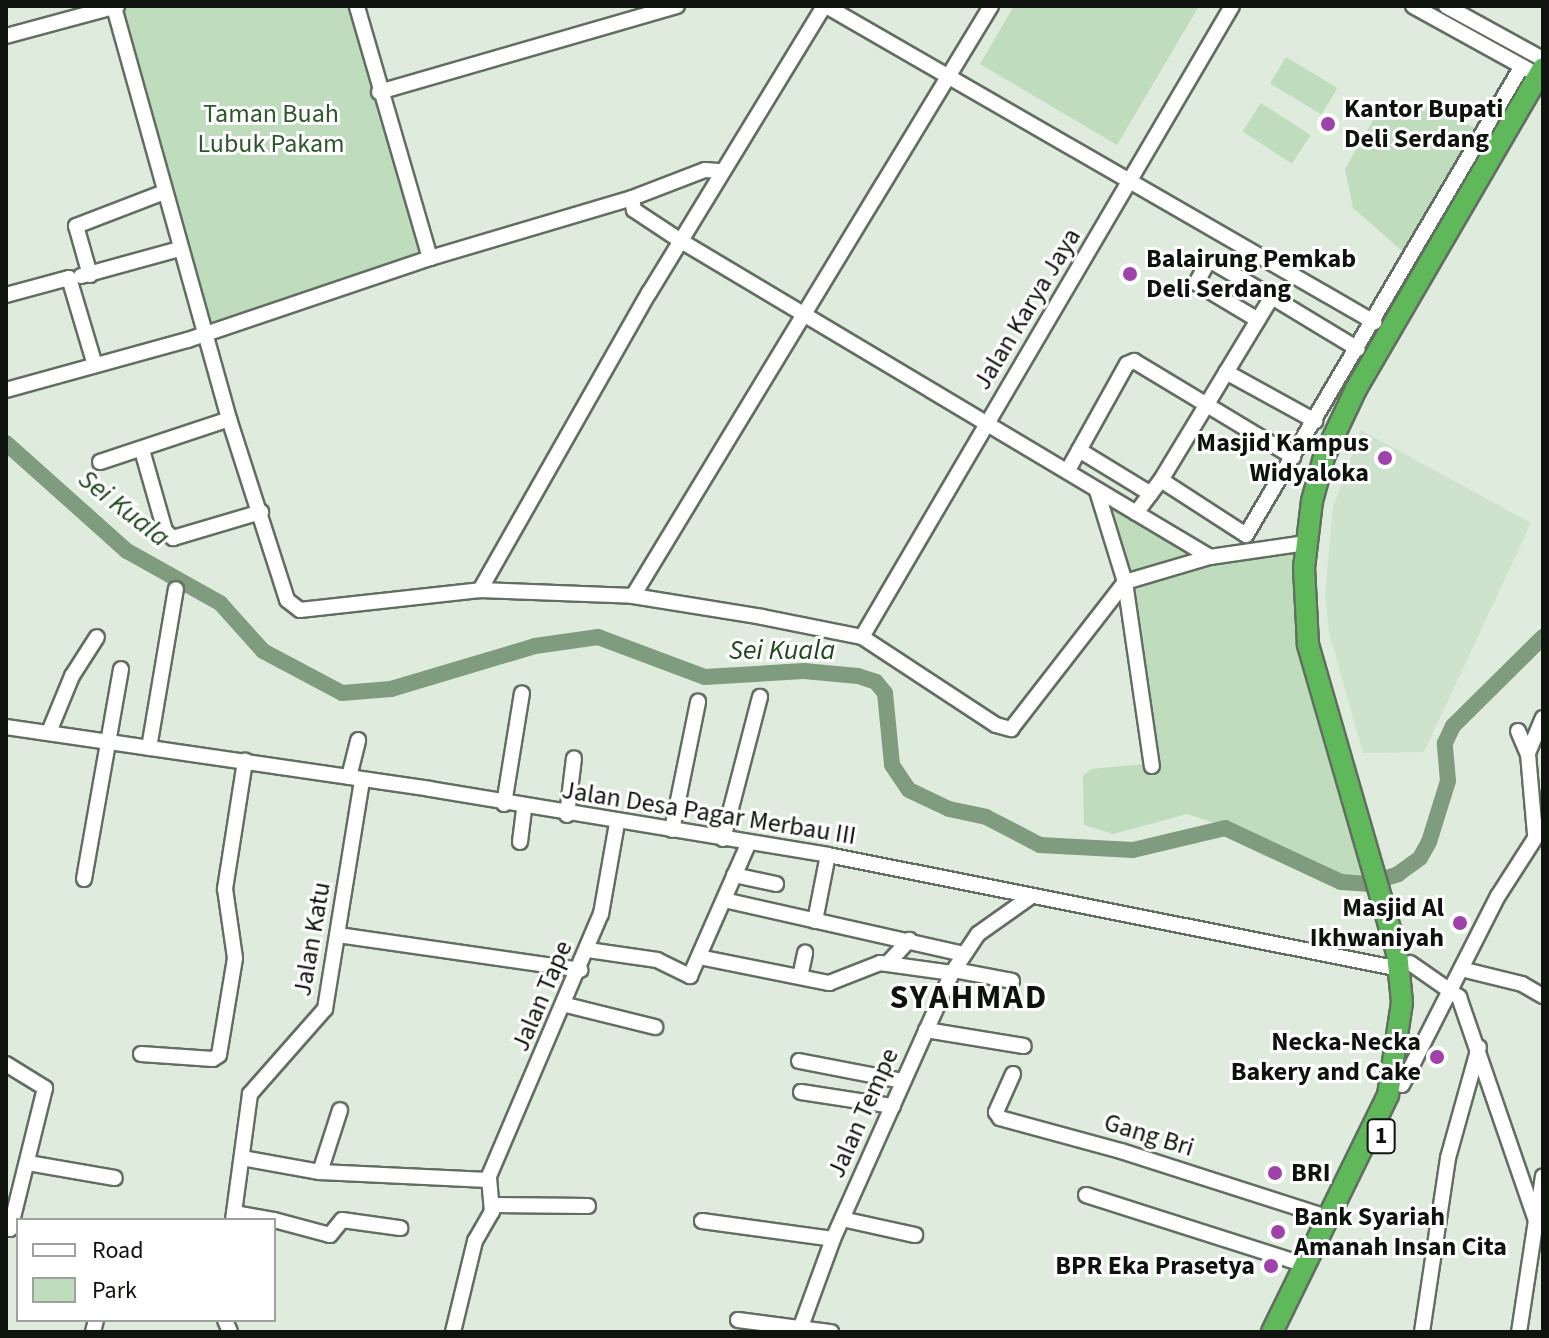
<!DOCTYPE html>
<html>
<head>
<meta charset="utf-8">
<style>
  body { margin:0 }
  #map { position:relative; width:1549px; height:1338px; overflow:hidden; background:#dfecdd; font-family:"Source Sans 3",sans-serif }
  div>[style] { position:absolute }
  .built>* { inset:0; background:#cfe2cd }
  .green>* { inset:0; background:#bfdcbd; transform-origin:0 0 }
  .river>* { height:16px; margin:-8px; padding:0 8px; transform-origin:8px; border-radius:8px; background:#809c7e }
  .roads { filter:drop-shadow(2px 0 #626e61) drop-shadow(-2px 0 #626e61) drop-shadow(0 2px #626e61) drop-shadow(0 -2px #626e61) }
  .minor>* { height:14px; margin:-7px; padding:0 7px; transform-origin:7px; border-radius:7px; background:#fff }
  .highway>* { height:20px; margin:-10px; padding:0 10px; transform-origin:10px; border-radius:10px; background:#5fb95b }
  .dots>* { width:22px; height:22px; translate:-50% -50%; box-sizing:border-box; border:4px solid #fff; border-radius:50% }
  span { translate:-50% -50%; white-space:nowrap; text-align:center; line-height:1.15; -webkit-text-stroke:6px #fff; paint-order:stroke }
  .shield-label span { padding:2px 6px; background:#fff; border:2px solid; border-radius:6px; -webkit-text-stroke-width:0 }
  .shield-label { font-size:24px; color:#0f130e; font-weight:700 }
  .poi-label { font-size:26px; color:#0f130e; font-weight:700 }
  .left { translate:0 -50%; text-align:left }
  .right { translate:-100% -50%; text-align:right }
  .park-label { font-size:26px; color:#2e582c }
  .street-label { font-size:26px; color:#0f130e }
  .water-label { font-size:28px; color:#1e471c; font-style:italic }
  .district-label { font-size:34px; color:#0f130e; font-weight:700; letter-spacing:2px }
  .frame { position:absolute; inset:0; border:8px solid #0f130e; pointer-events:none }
  .legend { position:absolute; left:16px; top:1218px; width:260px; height:104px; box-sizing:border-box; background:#fff; border:2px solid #9fa19f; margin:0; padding:10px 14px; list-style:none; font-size:24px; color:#0f130e }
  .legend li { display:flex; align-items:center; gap:16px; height:40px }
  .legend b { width:40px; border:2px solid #9fa19f }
</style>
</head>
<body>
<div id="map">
  <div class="built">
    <i style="clip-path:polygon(1361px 430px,1531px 523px,1424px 752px,1363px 753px,1329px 632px,1325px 595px,1333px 507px)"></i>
  </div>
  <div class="green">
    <i style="clip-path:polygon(131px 6px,355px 6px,425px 255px,206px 324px,118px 9px)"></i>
    <i style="clip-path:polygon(1014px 6px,1199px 6px,1117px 145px,980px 64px)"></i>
    <i style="left:1286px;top:57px;width:60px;height:31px;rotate:31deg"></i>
    <i style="left:1261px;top:103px;width:59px;height:34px;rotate:33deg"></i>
    <i style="clip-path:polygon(1419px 104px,1483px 131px,1408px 256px,1353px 208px,1345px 169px,1373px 120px)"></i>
    <i style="clip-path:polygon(1100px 490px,1226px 558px,1302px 547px,1328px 729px,1322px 732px,1366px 877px,1346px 878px,1264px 839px,1187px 814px,1113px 834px,1084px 825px,1083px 776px,1091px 769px,1154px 763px)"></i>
  </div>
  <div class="river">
    <i style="left:6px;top:443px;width:162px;rotate:41.8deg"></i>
    <i style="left:127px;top:551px;width:107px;rotate:29.2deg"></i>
    <i style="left:220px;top:603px;width:64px;rotate:48.1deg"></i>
    <i style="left:263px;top:651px;width:89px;rotate:28deg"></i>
    <i style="left:342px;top:693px;width:49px;rotate:-4.7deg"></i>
    <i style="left:391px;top:689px;width:150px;rotate:-16.6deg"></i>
    <i style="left:535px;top:646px;width:64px;rotate:-8.1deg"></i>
    <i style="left:598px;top:637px;width:114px;rotate:20.5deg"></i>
    <i style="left:705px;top:677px;width:99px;rotate:-3.5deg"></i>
    <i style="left:804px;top:671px;width:54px;rotate:5.3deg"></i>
    <i style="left:858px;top:676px;width:19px;rotate:18deg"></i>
    <i style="left:876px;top:682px;width:14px;rotate:51deg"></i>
    <i style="left:885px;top:693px;width:72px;rotate:84.4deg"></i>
    <i style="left:892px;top:765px;width:30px;rotate:56deg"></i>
    <i style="left:909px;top:790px;width:44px;rotate:25.4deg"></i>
    <i style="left:949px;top:809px;width:38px;rotate:12deg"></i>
    <i style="left:986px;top:817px;width:61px;rotate:27.4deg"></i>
    <i style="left:1040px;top:845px;width:93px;rotate:3.1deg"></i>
    <i style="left:1133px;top:850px;width:95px;rotate:-13.4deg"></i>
    <i style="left:1225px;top:828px;width:128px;rotate:25deg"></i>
    <i style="left:1341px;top:882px;width:27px;rotate:4deg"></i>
    <i style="left:1368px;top:884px;width:32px;rotate:-18deg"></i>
    <i style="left:1398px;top:874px;width:27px;rotate:-36deg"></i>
    <i style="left:1420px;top:858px;width:18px;rotate:-61deg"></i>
    <i style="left:1429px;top:842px;width:64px;rotate:-72.7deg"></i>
    <i style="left:1448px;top:781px;width:38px;rotate:-95deg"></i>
    <i style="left:1445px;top:743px;width:19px;rotate:-65deg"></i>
    <i style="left:1453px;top:726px;width:127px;rotate:-44.7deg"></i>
  </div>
  <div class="roads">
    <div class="minor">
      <i style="left:826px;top:6px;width:633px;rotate:29.97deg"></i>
      <i style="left:1413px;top:6px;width:132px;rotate:28.9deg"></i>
      <i style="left:1446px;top:6px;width:111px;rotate:28.7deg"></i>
      <i style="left:114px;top:7px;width:428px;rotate:74.4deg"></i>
      <i style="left:229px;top:419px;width:190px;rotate:72.2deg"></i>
      <i style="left:287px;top:600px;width:16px;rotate:38deg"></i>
      <i style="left:300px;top:610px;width:181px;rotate:-6.3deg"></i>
      <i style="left:480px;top:590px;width:153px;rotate:2.2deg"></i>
      <i style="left:633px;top:596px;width:131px;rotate:9.2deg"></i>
      <i style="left:762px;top:617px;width:102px;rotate:11.3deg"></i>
      <i style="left:862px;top:637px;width:160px;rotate:33.3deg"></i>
      <i style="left:996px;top:725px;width:16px;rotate:15deg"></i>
      <i style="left:1011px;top:729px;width:186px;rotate:-52.2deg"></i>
      <i style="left:1125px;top:582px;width:89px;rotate:-16.4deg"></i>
      <i style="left:1210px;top:557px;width:97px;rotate:-8.3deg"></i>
      <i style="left:6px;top:36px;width:115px;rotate:-15.1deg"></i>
      <i style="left:379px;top:92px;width:310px;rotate:-16.1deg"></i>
      <i style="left:632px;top:198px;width:12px;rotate:81deg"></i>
      <i style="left:634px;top:210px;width:56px;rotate:33.4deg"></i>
      <i style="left:681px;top:241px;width:616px;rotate:30.85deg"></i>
      <i style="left:430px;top:258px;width:211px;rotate:-16.5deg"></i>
      <i style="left:632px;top:198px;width:78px;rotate:-21deg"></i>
      <i style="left:705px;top:170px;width:16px;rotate:4deg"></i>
      <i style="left:90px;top:275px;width:51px;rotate:-105.9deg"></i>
      <i style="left:76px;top:226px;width:92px;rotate:-21deg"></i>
      <i style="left:81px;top:276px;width:102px;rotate:-15.4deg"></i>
      <i style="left:6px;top:295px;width:65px;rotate:-15.1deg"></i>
      <i style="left:69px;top:278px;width:91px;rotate:73.4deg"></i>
      <i style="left:1272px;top:297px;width:100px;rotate:31.2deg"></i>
      <i style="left:1226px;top:372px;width:102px;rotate:28.8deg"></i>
      <i style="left:6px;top:390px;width:189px;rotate:-15.4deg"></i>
      <i style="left:188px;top:340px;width:256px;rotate:-18.7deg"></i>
      <i style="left:430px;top:258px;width:262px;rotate:-106.2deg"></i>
      <i style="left:142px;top:450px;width:84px;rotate:74.1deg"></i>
      <i style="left:165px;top:531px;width:11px;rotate:41deg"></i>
      <i style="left:173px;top:538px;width:92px;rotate:-16.5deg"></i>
      <i style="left:1079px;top:450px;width:84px;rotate:31.4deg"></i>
      <i style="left:100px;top:462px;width:136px;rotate:-18.4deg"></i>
      <i style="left:1068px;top:470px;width:121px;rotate:-60.9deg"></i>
      <i style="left:1127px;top:364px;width:8px;rotate:-23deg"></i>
      <i style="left:1134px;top:361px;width:186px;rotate:31.1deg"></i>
      <i style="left:1161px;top:480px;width:101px;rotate:32.9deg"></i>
      <i style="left:1246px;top:535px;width:544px;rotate:-59.52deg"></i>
      <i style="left:1097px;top:491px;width:95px;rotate:72.9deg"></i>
      <i style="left:1125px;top:582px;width:186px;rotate:81.7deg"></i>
      <i style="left:1136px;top:513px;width:41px;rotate:-52.9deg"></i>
      <i style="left:1161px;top:480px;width:214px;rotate:-58.8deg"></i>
      <i style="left:1272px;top:297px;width:73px;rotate:-149.6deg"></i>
      <i style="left:1209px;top:260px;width:26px;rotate:119deg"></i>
      <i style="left:1196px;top:283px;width:72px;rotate:30.8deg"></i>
      <i style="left:480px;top:590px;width:342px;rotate:-60.4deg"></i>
      <i style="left:649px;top:293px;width:336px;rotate:-58.6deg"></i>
      <i style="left:633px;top:596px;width:690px;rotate:-58.75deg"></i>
      <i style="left:862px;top:637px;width:731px;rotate:-59.61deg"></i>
      <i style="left:6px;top:727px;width:429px;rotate:8.3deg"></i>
      <i style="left:430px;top:789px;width:403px;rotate:9.4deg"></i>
      <i style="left:828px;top:855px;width:583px;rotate:11.27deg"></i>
      <i style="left:1518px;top:731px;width:25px;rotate:67deg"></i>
      <i style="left:1528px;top:754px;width:80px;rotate:85deg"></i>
      <i style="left:49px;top:732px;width:61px;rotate:-67.7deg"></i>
      <i style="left:72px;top:676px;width:46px;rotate:-57.3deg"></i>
      <i style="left:149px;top:748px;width:161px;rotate:-80.4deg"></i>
      <i style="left:1528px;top:753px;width:38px;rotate:-67deg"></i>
      <i style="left:349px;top:777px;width:38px;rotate:-76deg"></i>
      <i style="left:504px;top:804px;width:112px;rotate:-80.8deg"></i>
      <i style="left:567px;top:815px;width:57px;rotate:-83deg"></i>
      <i style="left:672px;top:830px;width:131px;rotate:-78.5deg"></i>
      <i style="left:723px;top:839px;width:147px;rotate:-75.4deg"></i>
      <i style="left:520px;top:842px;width:34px;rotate:-83deg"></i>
      <i style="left:734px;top:875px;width:43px;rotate:12.1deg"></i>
      <i style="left:84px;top:879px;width:213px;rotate:-80deg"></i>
      <i style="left:724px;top:900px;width:245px;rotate:12.7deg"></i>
      <i style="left:815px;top:921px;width:67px;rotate:-78.9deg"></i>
      <i style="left:338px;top:935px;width:245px;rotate:8.2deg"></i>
      <i style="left:588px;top:950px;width:70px;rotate:8.2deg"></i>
      <i style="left:657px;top:960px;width:37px;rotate:26deg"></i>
      <i style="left:690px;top:976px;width:146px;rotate:-66.2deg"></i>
      <i style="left:699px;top:957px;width:133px;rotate:11.3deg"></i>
      <i style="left:829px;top:983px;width:55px;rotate:-21.4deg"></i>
      <i style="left:880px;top:963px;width:73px;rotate:7.9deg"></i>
      <i style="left:1410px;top:963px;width:60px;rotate:34.8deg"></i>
      <i style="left:1459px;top:997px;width:236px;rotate:71deg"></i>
      <i style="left:1536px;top:1220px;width:113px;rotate:98.6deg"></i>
      <i style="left:887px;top:964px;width:33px;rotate:-47deg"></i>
      <i style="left:1461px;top:969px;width:63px;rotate:13.8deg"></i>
      <i style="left:1522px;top:984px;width:24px;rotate:30deg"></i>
      <i style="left:954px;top:970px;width:59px;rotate:10.7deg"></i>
      <i style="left:800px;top:977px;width:25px;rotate:-78deg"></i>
      <i style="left:566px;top:1005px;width:92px;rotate:13.9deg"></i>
      <i style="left:926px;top:1030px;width:99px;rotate:9.3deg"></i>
      <i style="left:141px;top:1054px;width:72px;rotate:4deg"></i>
      <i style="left:213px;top:1059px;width:7px;rotate:-34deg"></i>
      <i style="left:219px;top:1055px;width:98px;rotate:-80.6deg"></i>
      <i style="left:235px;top:958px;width:70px;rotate:-98.2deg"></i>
      <i style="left:225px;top:889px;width:130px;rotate:-81.1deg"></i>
      <i style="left:799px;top:1061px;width:106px;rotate:10.9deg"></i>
      <i style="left:6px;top:1064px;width:46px;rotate:31.6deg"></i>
      <i style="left:45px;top:1088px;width:145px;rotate:103.9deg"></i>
      <i style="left:10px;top:1229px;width:4px;rotate:-153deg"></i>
      <i style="left:1013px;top:1074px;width:42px;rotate:114.1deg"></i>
      <i style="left:996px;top:1112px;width:7px;rotate:56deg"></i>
      <i style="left:1000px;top:1118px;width:125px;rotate:15.3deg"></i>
      <i style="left:1121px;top:1151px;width:219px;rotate:17.8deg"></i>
      <i style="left:1402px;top:1085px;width:212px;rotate:-63.1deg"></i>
      <i style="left:1498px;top:896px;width:83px;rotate:-57.3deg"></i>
      <i style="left:801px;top:1092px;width:93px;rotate:8.7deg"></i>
      <i style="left:242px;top:1158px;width:79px;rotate:10.2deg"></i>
      <i style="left:320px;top:1172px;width:168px;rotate:2.7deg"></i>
      <i style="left:28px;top:1163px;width:88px;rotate:9.8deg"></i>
      <i style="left:320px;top:1172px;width:65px;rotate:-72.1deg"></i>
      <i style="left:1086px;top:1195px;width:230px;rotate:17.7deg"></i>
      <i style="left:493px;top:1205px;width:95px;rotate:0.6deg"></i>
      <i style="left:234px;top:1213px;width:40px;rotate:10deg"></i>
      <i style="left:1537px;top:1216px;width:40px;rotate:-81.5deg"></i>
      <i style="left:842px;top:1219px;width:75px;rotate:12.4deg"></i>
      <i style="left:233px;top:1220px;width:127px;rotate:-82.3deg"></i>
      <i style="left:250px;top:1094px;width:113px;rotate:-48.6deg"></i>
      <i style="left:325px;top:1009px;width:232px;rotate:-80.8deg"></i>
      <i style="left:274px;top:1220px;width:58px;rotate:15deg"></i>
      <i style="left:330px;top:1235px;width:19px;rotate:-51deg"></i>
      <i style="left:342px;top:1220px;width:59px;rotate:7.9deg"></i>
      <i style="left:702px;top:1221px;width:132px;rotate:7.8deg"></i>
      <i style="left:225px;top:1320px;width:13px;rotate:67deg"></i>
      <i style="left:738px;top:1320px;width:94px;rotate:7.4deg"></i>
      <i style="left:93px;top:1332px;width:12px;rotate:-76deg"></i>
      <i style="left:453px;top:1332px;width:94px;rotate:-76.4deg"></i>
      <i style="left:475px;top:1241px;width:34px;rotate:-60deg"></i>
      <i style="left:492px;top:1212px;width:36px;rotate:-95deg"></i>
      <i style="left:489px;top:1176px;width:285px;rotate:-66.9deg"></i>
      <i style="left:601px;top:914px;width:92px;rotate:-80deg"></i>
      <i style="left:799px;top:1332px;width:99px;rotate:-69.9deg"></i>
      <i style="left:833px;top:1239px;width:291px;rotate:-65.9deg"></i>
      <i style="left:952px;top:973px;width:47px;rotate:-56.3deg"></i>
      <i style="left:978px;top:934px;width:64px;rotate:-35.4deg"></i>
      <i style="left:1422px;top:1332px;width:176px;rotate:-81.5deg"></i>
      <i style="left:1448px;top:1158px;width:115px;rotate:-74.4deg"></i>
    </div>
    <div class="highway">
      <i style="left:1272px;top:1332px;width:264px;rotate:-63.9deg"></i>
      <i style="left:1388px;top:1095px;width:94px;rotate:-81.4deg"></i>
      <i style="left:1402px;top:1002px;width:49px;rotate:-95.8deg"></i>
      <i style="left:1397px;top:953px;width:322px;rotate:-106.1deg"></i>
      <i style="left:1308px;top:644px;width:76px;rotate:-93deg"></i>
      <i style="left:1304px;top:568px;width:67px;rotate:-83.2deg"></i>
      <i style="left:1312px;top:501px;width:46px;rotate:-74.7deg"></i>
      <i style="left:1324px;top:457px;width:75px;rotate:-64.8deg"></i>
      <i style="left:1356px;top:389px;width:371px;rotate:-59.8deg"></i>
    </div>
  </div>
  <div class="dots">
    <i style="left:1328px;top:124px;background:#9f42ab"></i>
    <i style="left:1130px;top:274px;background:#9f42ab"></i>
    <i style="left:1385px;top:458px;background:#9f42ab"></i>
    <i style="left:1460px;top:923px;background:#9f42ab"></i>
    <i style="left:1437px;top:1057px;background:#9f42ab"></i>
    <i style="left:1275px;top:1173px;background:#9f42ab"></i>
    <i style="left:1278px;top:1232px;background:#9f42ab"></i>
    <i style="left:1271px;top:1266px;background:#9f42ab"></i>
  </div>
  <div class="shield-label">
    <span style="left:1381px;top:1136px">1</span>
  </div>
  <div class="poi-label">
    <span class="left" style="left:1344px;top:124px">Kantor Bupati<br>Deli Serdang</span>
    <span class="left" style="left:1146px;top:274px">Balairung Pemkab<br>Deli Serdang</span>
    <span class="right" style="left:1369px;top:458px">Masjid Kampus<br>Widyaloka</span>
    <span class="right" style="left:1444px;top:923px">Masjid Al<br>Ikhwaniyah</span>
    <span class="right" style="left:1421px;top:1057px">Necka-Necka<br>Bakery and Cake</span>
    <span class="left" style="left:1291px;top:1173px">BRI</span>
    <span class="left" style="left:1294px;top:1232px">Bank Syariah<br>Amanah Insan Cita</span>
    <span class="right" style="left:1255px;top:1266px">BPR Eka Prasetya</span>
  </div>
  <div class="park-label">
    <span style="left:271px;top:129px">Taman Buah<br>Lubuk Pakam</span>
  </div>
  <div class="street-label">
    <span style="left:1027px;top:309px;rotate:-59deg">Jalan Karya Jaya</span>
    <span style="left:709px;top:813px;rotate:9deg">Jalan Desa Pagar Merbau III</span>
    <span style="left:312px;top:939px;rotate:-80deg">Jalan Katu</span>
    <span style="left:542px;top:996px;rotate:-67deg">Jalan Tape</span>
    <span style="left:863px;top:1113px;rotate:-66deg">Jalan Tempe</span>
    <span style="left:1149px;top:1135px;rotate:17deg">Gang Bri</span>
  </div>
  <div class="water-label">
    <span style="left:124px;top:508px;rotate:38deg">Sei Kuala</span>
    <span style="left:782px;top:650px">Sei Kuala</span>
  </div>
  <div class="district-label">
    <span style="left:969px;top:998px">SYAHMAD</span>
  </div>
  <div class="frame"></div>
  <ul class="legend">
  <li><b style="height:10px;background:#fff"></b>Road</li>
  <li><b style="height:22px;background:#bfdcbd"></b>Park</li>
  </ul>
</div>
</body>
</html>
